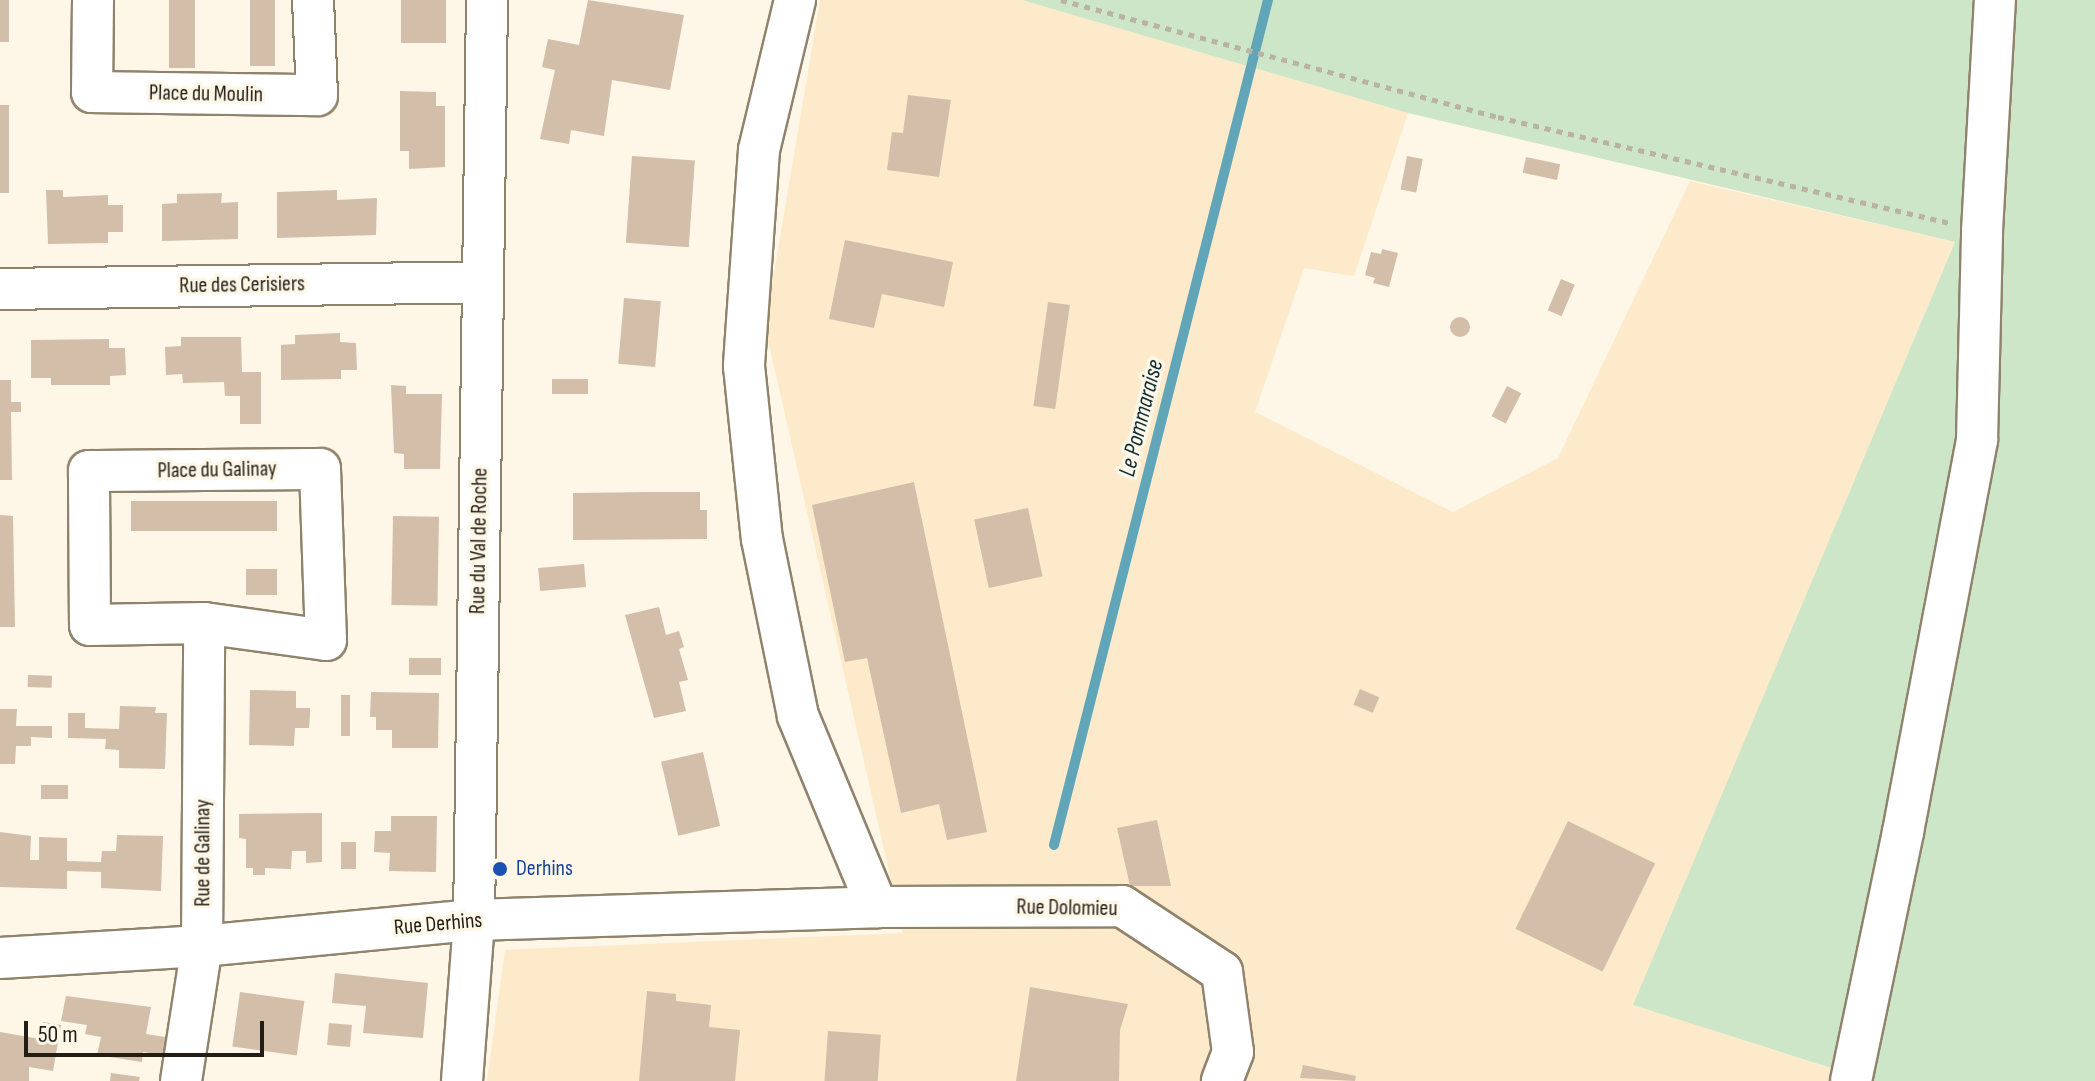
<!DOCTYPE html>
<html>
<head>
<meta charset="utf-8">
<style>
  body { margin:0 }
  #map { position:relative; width:2095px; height:1081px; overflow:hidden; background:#fef6e7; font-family:"Sofia Sans Condensed",sans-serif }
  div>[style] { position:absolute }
  .built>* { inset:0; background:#fceaca }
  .green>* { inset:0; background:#cee6c8 }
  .stream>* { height:10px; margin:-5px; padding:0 5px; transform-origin:5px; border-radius:5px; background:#61a5b9 }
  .building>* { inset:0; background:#d3beaa; transform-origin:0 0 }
  .round { border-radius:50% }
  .path>* { height:5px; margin-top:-2.5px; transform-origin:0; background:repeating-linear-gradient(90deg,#b9b2a5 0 6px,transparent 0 12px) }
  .roads { filter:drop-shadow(2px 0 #90836d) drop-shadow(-2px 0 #90836d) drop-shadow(0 2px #90836d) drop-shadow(0 -2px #90836d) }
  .minor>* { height:40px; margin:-20px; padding:0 20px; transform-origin:20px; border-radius:20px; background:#fff }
  .dots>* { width:22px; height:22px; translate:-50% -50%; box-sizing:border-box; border:4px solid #fef6e7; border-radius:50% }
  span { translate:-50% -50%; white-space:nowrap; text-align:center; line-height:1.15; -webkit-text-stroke:7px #fef6e7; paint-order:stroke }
  .street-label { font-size:22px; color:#231e15 }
  .transit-label { font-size:22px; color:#164399 }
  .left { translate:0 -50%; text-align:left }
  .water-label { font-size:24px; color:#0c2e37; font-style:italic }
  .scale { position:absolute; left:24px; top:1021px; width:240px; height:36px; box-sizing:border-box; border:4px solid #231e15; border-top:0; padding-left:10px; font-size:24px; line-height:28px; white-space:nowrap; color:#231e15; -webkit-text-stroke:6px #fef6e7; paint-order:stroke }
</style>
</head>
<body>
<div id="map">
  <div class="built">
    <i style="clip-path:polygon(820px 0,1022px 0,1408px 113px,1354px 276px,1304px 268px,1255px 412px,1453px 512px,1558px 458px,1690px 181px,1955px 242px,1634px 1005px,1860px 1078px,1859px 1081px,487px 1081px,505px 950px,903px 933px,765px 327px)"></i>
  </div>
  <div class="green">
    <i style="clip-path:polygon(1022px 0,2095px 0,2095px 1081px,1859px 1081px,1859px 1077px,1633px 1005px,1955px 242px,1408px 113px)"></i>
  </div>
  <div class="stream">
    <i style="left:1054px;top:845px;width:872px;rotate:-75.79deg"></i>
  </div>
  <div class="building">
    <i style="left:0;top:0;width:9px;height:42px"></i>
    <i style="left:169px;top:0;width:26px;height:68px"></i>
    <i style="left:250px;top:0;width:25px;height:66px"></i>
    <i style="left:401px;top:0;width:45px;height:43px"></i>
    <i style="clip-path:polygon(588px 0,684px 15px,670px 90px,612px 80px,604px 136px,571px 130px,569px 144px,540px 139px,555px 70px,542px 67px,548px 39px,579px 45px)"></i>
    <i style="clip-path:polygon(400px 91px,436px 92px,436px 106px,445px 106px,445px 167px,409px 169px,409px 151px,400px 151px)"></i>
    <i style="clip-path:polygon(908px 95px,951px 100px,939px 177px,887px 170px,892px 132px,903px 133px)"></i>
    <i style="left:0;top:105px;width:9px;height:88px"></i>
    <i style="left:632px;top:156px;width:63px;height:87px;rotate:4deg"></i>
    <i style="left:1407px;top:156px;width:16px;height:34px;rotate:11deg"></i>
    <i style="left:1526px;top:157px;width:35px;height:16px;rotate:12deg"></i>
    <i style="clip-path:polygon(46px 190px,63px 190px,63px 197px,108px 195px,108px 205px,123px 205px,123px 232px,108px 232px,108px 243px,48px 244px)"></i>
    <i style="clip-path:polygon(337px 190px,337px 200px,377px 198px,376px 235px,277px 238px,277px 192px)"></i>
    <i style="clip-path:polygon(222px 193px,221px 203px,238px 202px,238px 239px,162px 241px,162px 204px,177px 203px,177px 194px)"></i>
    <i style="clip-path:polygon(845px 240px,953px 262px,944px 307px,882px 294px,874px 328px,829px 319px)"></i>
    <i style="clip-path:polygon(1382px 249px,1398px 253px,1389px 287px,1373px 283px,1375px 278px,1365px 275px,1371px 252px,1381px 254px)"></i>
    <i style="left:1561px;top:279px;width:15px;height:34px;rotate:23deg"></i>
    <i style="left:624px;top:298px;width:37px;height:66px;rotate:5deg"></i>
    <i style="left:1048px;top:302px;width:22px;height:105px;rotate:8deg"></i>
    <i class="round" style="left:1450px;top:317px;width:20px;height:20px"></i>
    <i style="clip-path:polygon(340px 333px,340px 342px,356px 343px,357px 370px,341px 370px,341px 379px,281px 380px,281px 345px,295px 344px,295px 335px)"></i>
    <i style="clip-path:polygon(181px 337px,241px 337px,242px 372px,261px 372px,261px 424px,240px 424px,240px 396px,225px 396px,224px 382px,183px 383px,182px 374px,166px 375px,165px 347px,181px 346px)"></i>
    <i style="clip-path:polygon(109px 339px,109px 348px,125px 348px,126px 375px,110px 376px,110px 385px,51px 385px,51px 378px,31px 378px,31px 340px)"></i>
    <i style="left:588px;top:379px;width:15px;height:36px;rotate:90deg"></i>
    <i style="clip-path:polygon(0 380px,11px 380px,11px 402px,21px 402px,21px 412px,11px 412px,12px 480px,0 480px)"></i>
    <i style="clip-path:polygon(391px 385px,406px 386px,406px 394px,442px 394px,440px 469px,404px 469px,404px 454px,394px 453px)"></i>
    <i style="left:1507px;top:386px;width:16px;height:34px;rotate:27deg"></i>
    <i style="clip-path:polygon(914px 482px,987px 832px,947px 840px,939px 804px,901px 813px,867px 658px,845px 662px,812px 505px)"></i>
    <i style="clip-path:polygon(650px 492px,700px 492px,700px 510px,707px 510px,707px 539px,573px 540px,573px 493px)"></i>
    <i style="left:277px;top:501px;width:30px;height:146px;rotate:90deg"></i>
    <i style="left:1028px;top:508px;width:70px;height:55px;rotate:78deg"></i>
    <i style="clip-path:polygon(0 515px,13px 516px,15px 627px,0 627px)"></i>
    <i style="left:393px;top:516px;width:46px;height:89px;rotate:1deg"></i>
    <i style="left:584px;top:564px;width:23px;height:46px;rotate:85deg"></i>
    <i style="left:246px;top:569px;width:31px;height:26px"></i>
    <i style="clip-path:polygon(659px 607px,666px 635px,679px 631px,684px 647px,679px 649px,688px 680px,679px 682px,686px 711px,654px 718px,625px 615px)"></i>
    <i style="left:409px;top:658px;width:32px;height:17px"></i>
    <i style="left:28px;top:675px;width:24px;height:12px;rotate:2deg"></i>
    <i style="left:1360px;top:689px;width:21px;height:17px;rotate:23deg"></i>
    <i style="clip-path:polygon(250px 690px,296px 691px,296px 708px,310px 708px,310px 716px,309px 728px,295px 728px,294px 746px,249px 745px)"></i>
    <i style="clip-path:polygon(371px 692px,439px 693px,438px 748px,392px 748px,392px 730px,376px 730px,376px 717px,370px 717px)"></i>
    <i style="left:350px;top:695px;width:41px;height:9px;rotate:90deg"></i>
    <i style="clip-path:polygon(120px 706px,156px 707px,155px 713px,167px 713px,165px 769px,119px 768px,119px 750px,105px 749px,106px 739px,68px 738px,68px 713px,85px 713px,85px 728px,119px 729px)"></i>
    <i style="clip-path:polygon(0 709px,17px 709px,16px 726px,52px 726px,52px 738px,31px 737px,31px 746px,16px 746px,15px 764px,0 764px)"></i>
    <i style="left:703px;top:752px;width:76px;height:43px;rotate:77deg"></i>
    <i style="left:41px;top:785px;width:27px;height:14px"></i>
    <i style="clip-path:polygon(322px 813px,322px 862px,306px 863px,306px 851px,292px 851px,291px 869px,265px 868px,265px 875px,253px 875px,253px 868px,246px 868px,246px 839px,239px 838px,239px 814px)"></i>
    <i style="clip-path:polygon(391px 816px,437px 816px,436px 872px,389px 871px,390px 853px,374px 852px,375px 831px,391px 831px)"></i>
    <i style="clip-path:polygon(1157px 820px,1171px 886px,1130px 886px,1117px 828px)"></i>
    <i style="left:1568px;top:821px;width:97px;height:120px;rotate:26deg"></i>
    <i style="clip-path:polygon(0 832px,31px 836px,30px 860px,39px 860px,39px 837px,67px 838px,67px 861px,101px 862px,102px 851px,116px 851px,117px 835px,163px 836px,161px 891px,101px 888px,101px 872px,67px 871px,67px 889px,0 887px)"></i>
    <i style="left:341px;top:842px;width:15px;height:27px"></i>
    <i style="clip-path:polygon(335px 973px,428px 983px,423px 1038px,363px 1033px,366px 1006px,332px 1003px)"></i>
    <i style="clip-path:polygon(1030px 987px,1128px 1004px,1120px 1030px,1119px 1081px,1016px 1081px)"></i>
    <i style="clip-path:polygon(647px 991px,676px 994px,676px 1001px,711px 1005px,709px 1027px,740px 1030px,735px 1081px,639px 1081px)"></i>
    <i style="left:240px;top:992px;width:65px;height:55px;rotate:8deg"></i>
    <i style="clip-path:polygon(66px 996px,151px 1007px,146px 1034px,171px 1038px,168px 1056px,143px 1052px,142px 1062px,97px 1055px,101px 1037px,85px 1034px,87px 1025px,61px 1021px)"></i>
    <i style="clip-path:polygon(43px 1022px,61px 1025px,53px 1071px,29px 1067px,29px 1081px,0 1081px,0 1032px,40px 1039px)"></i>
    <i style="left:329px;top:1023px;width:23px;height:22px;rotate:5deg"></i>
    <i style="left:828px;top:1031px;width:53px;height:50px;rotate:4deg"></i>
    <i style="clip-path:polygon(1303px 1065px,1356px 1076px,1355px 1081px,1300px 1078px)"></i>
    <i style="clip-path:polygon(111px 1073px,140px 1077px,139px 1081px,110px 1081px)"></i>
  </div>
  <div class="path">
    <i style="left:1061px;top:0;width:452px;rotate:15deg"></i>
    <i style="left:1498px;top:117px;width:463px;rotate:13.2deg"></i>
  </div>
  <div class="roads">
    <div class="minor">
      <i style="left:93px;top:0;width:92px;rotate:90.6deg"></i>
      <i style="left:92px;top:92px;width:225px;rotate:0.8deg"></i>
      <i style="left:317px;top:95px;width:95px;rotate:-92.4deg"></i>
      <i style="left:795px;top:0;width:154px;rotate:103.5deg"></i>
      <i style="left:759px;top:150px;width:217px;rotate:94deg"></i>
      <i style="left:744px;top:366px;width:174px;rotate:84.1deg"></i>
      <i style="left:762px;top:539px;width:181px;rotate:78.5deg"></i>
      <i style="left:798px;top:716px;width:207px;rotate:67.5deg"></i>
      <i style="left:0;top:289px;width:483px;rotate:-0.8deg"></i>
      <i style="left:320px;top:469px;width:171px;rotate:88deg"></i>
      <i style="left:326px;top:640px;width:123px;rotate:-172.1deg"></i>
      <i style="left:204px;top:623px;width:114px;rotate:179deg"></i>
      <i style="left:90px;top:625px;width:154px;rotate:-90.4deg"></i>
      <i style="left:89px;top:471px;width:231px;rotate:-0.5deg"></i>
      <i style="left:0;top:958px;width:202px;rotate:-3.4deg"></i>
      <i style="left:202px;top:946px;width:273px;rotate:-5.5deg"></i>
      <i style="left:474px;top:920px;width:403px;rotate:-1.8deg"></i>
      <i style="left:877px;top:907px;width:245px;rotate:-0.2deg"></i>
      <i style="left:1122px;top:906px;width:120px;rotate:33.4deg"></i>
      <i style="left:1222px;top:972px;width:81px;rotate:82.2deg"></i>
      <i style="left:1233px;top:1052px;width:31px;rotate:111deg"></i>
      <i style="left:181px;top:1081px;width:137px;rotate:-81.2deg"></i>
      <i style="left:202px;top:946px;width:323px;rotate:-89.6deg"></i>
      <i style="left:462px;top:1081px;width:161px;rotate:-85.7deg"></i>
      <i style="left:474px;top:920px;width:920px;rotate:-89.19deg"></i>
      <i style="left:1851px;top:1081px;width:254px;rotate:-78.2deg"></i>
      <i style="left:1903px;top:832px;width:399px;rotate:-79.3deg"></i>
      <i style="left:1977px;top:440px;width:209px;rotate:-88.6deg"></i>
      <i style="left:1982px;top:231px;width:231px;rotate:-86.8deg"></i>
    </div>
  </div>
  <div class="dots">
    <i style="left:500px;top:869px;background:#1a4fb4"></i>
  </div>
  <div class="street-label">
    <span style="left:206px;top:94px;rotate:1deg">Place du Moulin</span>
    <span style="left:242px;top:285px;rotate:-1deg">Rue des Cerisiers</span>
    <span style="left:217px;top:470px;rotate:-1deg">Place du Galinay</span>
    <span style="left:479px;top:541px;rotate:-89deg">Rue du Val de Roche</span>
    <span style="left:203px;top:853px;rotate:-90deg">Rue de Galinay</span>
    <span style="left:1067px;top:908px;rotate:1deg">Rue Dolomieu</span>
    <span style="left:438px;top:924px;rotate:-5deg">Rue Derhins</span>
  </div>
  <div class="transit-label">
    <span class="left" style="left:516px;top:869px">Derhins</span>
  </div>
  <div class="water-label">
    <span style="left:1141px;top:418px;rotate:-76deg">Le Pommaraise</span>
  </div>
  <div class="scale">50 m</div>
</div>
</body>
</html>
